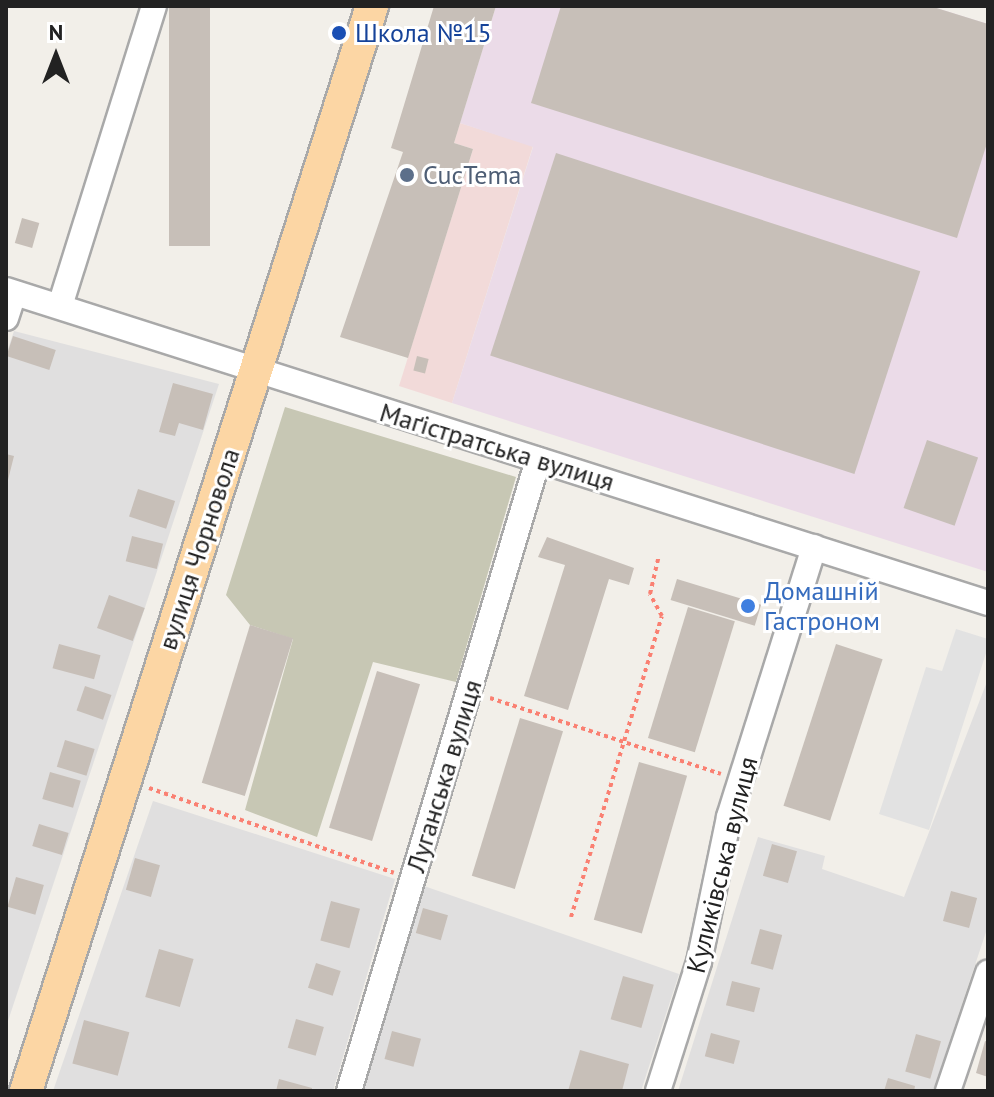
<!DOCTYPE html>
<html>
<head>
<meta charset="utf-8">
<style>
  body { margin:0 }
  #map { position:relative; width:994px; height:1097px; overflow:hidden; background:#f2efe9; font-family:"PT Sans",sans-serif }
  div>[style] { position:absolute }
  .residential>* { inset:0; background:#e0dfdf }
  .commercial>* { inset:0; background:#f2dad9 }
  .industrial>* { inset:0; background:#ebdbe8 }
  .construction>* { inset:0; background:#c7c7b4 }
  .parking>* { inset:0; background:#e2e2e2 }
  .building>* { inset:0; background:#c7bfb8; transform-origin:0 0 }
  .path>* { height:4px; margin-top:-2px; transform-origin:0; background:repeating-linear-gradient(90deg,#fa8072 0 4px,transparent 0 8px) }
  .roads { filter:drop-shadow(2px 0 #a9a9a9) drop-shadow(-2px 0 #a9a9a9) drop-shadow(0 2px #a9a9a9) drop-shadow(0 -2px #a9a9a9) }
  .minor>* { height:24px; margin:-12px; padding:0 12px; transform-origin:12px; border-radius:12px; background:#fff }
  .major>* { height:32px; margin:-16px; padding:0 16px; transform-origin:16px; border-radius:16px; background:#fcd6a4 }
  .dots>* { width:22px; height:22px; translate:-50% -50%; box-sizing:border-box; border:4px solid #fff; border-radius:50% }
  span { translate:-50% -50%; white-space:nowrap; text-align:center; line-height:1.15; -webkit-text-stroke:6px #fff; paint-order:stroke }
  .transit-label { font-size:26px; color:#164399 }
  .left { translate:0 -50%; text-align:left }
  .service-label { font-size:26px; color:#4e5e75 }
  .street-label { font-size:26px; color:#222 }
  .shop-label { font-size:26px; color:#366cbe }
  .frame { position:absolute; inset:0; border:8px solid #222; pointer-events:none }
  .north { position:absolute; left:16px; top:16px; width:80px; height:80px; -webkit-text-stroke:6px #fff; paint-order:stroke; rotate:0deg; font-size:22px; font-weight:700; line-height:32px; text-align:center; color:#222 }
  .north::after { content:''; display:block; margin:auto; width:28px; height:36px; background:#222; clip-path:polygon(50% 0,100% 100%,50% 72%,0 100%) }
</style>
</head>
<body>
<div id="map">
  <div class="residential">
    <i style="clip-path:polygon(14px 331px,219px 384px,6px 1027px,6px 355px)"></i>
    <i style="clip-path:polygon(988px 679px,988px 926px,933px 1091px,678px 1091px,758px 837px,825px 856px,822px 869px,904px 897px)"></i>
    <i style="clip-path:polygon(153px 801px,395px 879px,333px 1091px,53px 1091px)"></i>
    <i style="clip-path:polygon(424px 886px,679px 974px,641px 1091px,362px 1091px)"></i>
  </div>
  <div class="commercial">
    <i style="clip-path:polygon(460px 123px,533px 146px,452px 403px,399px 386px,473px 149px,454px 143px)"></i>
  </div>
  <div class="industrial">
    <i style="clip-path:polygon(496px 6px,930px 6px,988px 24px,988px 572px,452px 403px,533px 147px,460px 123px)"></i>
  </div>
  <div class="construction">
    <i style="clip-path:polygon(285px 407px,516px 477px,456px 682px,373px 662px,317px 837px,245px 810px,293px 639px,250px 625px,226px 595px)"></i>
  </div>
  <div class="parking">
    <i style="clip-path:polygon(956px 629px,988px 639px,988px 647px,929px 830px,879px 814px,926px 667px,942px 671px)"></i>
  </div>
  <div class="building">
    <i style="left:169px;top:6px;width:41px;height:240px"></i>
    <i style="clip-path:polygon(434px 6px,496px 6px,454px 143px,473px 149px,408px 358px,340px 337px,403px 152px,391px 148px)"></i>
    <i style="clip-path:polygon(561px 6px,930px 6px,988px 24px,988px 140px,957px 238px,531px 103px)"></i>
    <i style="left:556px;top:153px;width:383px;height:213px;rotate:18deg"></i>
    <i style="left:22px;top:218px;width:18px;height:26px;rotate:16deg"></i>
    <i style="left:13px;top:336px;width:45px;height:21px;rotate:18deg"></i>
    <i style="left:417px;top:356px;width:12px;height:15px;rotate:14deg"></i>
    <i style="clip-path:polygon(173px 383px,213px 394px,203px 430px,179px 423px,175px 436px,159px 432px)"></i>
    <i style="left:927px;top:440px;width:54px;height:72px;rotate:19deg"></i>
    <i style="clip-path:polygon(6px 454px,14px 456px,7px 484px,6px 484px)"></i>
    <i style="left:138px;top:489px;width:39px;height:29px;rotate:18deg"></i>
    <i style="left:132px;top:536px;width:32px;height:26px;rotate:14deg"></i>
    <i style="clip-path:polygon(547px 537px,634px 568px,629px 585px,609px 579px,568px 710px,524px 696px,565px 565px,538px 557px)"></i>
    <i style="left:677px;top:579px;width:88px;height:22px;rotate:17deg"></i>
    <i style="left:109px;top:595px;width:38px;height:35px;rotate:20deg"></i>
    <i style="left:688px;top:607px;width:49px;height:137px;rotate:17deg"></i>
    <i style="left:250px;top:625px;width:45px;height:165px;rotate:17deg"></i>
    <i style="left:59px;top:644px;width:43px;height:25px;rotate:15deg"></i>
    <i style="left:836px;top:644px;width:49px;height:170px;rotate:18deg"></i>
    <i style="left:377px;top:671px;width:45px;height:164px;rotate:17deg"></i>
    <i style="left:85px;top:686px;width:28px;height:26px;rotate:19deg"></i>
    <i style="left:520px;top:718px;width:45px;height:165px;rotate:17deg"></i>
    <i style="left:65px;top:740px;width:31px;height:28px;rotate:17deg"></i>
    <i style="left:639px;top:762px;width:50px;height:164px;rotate:16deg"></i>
    <i style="left:50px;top:772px;width:32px;height:28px;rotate:16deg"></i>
    <i style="left:39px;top:824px;width:31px;height:23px;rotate:17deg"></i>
    <i style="left:772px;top:844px;width:26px;height:33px;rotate:16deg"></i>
    <i style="left:135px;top:858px;width:26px;height:33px;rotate:16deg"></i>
    <i style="left:16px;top:877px;width:29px;height:31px;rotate:16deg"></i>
    <i style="left:951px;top:891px;width:27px;height:31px;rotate:15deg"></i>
    <i style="left:331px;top:901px;width:30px;height:41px;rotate:15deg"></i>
    <i style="left:423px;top:908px;width:26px;height:26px;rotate:16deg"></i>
    <i style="left:760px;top:929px;width:23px;height:36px;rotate:15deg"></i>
    <i style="left:159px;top:949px;width:36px;height:50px;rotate:16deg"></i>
    <i style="left:316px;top:963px;width:26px;height:26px;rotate:18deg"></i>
    <i style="left:623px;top:976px;width:32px;height:45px;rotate:16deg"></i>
    <i style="left:732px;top:981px;width:29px;height:25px;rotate:14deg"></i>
    <i style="left:296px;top:1019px;width:29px;height:30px;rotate:16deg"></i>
    <i style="left:84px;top:1020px;width:47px;height:45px;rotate:15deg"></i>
    <i style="left:392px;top:1031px;width:30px;height:29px;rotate:15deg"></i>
    <i style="left:711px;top:1033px;width:30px;height:24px;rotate:15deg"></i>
    <i style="left:916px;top:1034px;width:26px;height:39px;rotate:16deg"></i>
    <i style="clip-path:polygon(985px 1041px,988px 1042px,988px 1077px,976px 1073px)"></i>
    <i style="clip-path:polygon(580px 1050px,629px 1064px,622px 1091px,568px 1091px)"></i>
    <i style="clip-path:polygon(888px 1078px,915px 1086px,914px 1091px,884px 1091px)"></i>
    <i style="clip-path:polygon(279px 1079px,312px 1088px,312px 1091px,276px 1091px)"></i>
  </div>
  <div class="path">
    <i style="left:490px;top:698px;width:243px;rotate:18.2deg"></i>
    <i style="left:149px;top:788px;width:259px;rotate:19.1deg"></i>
    <i style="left:571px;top:917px;width:314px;rotate:-73.2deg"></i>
    <i style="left:662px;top:616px;width:25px;rotate:-119deg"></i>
    <i style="left:650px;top:594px;width:39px;rotate:-77deg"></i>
  </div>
  <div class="roads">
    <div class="minor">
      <i style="left:6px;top:290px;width:1031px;rotate:17.68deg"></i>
      <i style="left:60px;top:306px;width:314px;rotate:-72.6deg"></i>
      <i style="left:6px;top:318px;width:26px;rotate:-72deg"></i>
      <i style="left:349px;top:1091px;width:659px;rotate:-73.33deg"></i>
      <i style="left:658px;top:1091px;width:135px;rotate:-72.4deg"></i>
      <i style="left:699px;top:962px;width:148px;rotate:-78.3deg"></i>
      <i style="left:729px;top:817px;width:283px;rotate:-72.5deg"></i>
      <i style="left:948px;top:1091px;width:125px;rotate:-71.3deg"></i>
    </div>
    <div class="major">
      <i style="left:26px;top:1091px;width:1139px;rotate:-72.31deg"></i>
    </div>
  </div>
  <div class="dots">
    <i style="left:339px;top:33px;background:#1a4fb4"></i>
    <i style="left:407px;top:175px;background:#5c6f8a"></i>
    <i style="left:748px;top:606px;background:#3f7fe0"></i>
  </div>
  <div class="transit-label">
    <span class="left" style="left:355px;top:33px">Школа №15</span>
  </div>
  <div class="service-label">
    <span class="left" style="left:423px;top:175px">CucTema</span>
  </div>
  <div class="street-label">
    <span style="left:497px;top:447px;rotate:17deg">Маґістратська вулиця</span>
    <span style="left:199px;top:549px;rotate:-72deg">вулиця Чорновола</span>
    <span style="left:444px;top:776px;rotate:-73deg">Луганська вулиця</span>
    <span style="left:722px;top:865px;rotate:-76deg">Куликівська вулиця</span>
  </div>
  <div class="shop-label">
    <span class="left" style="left:764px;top:606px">Домашній<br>Гастроном</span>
  </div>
  <div class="frame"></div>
  <div class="north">N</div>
</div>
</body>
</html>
